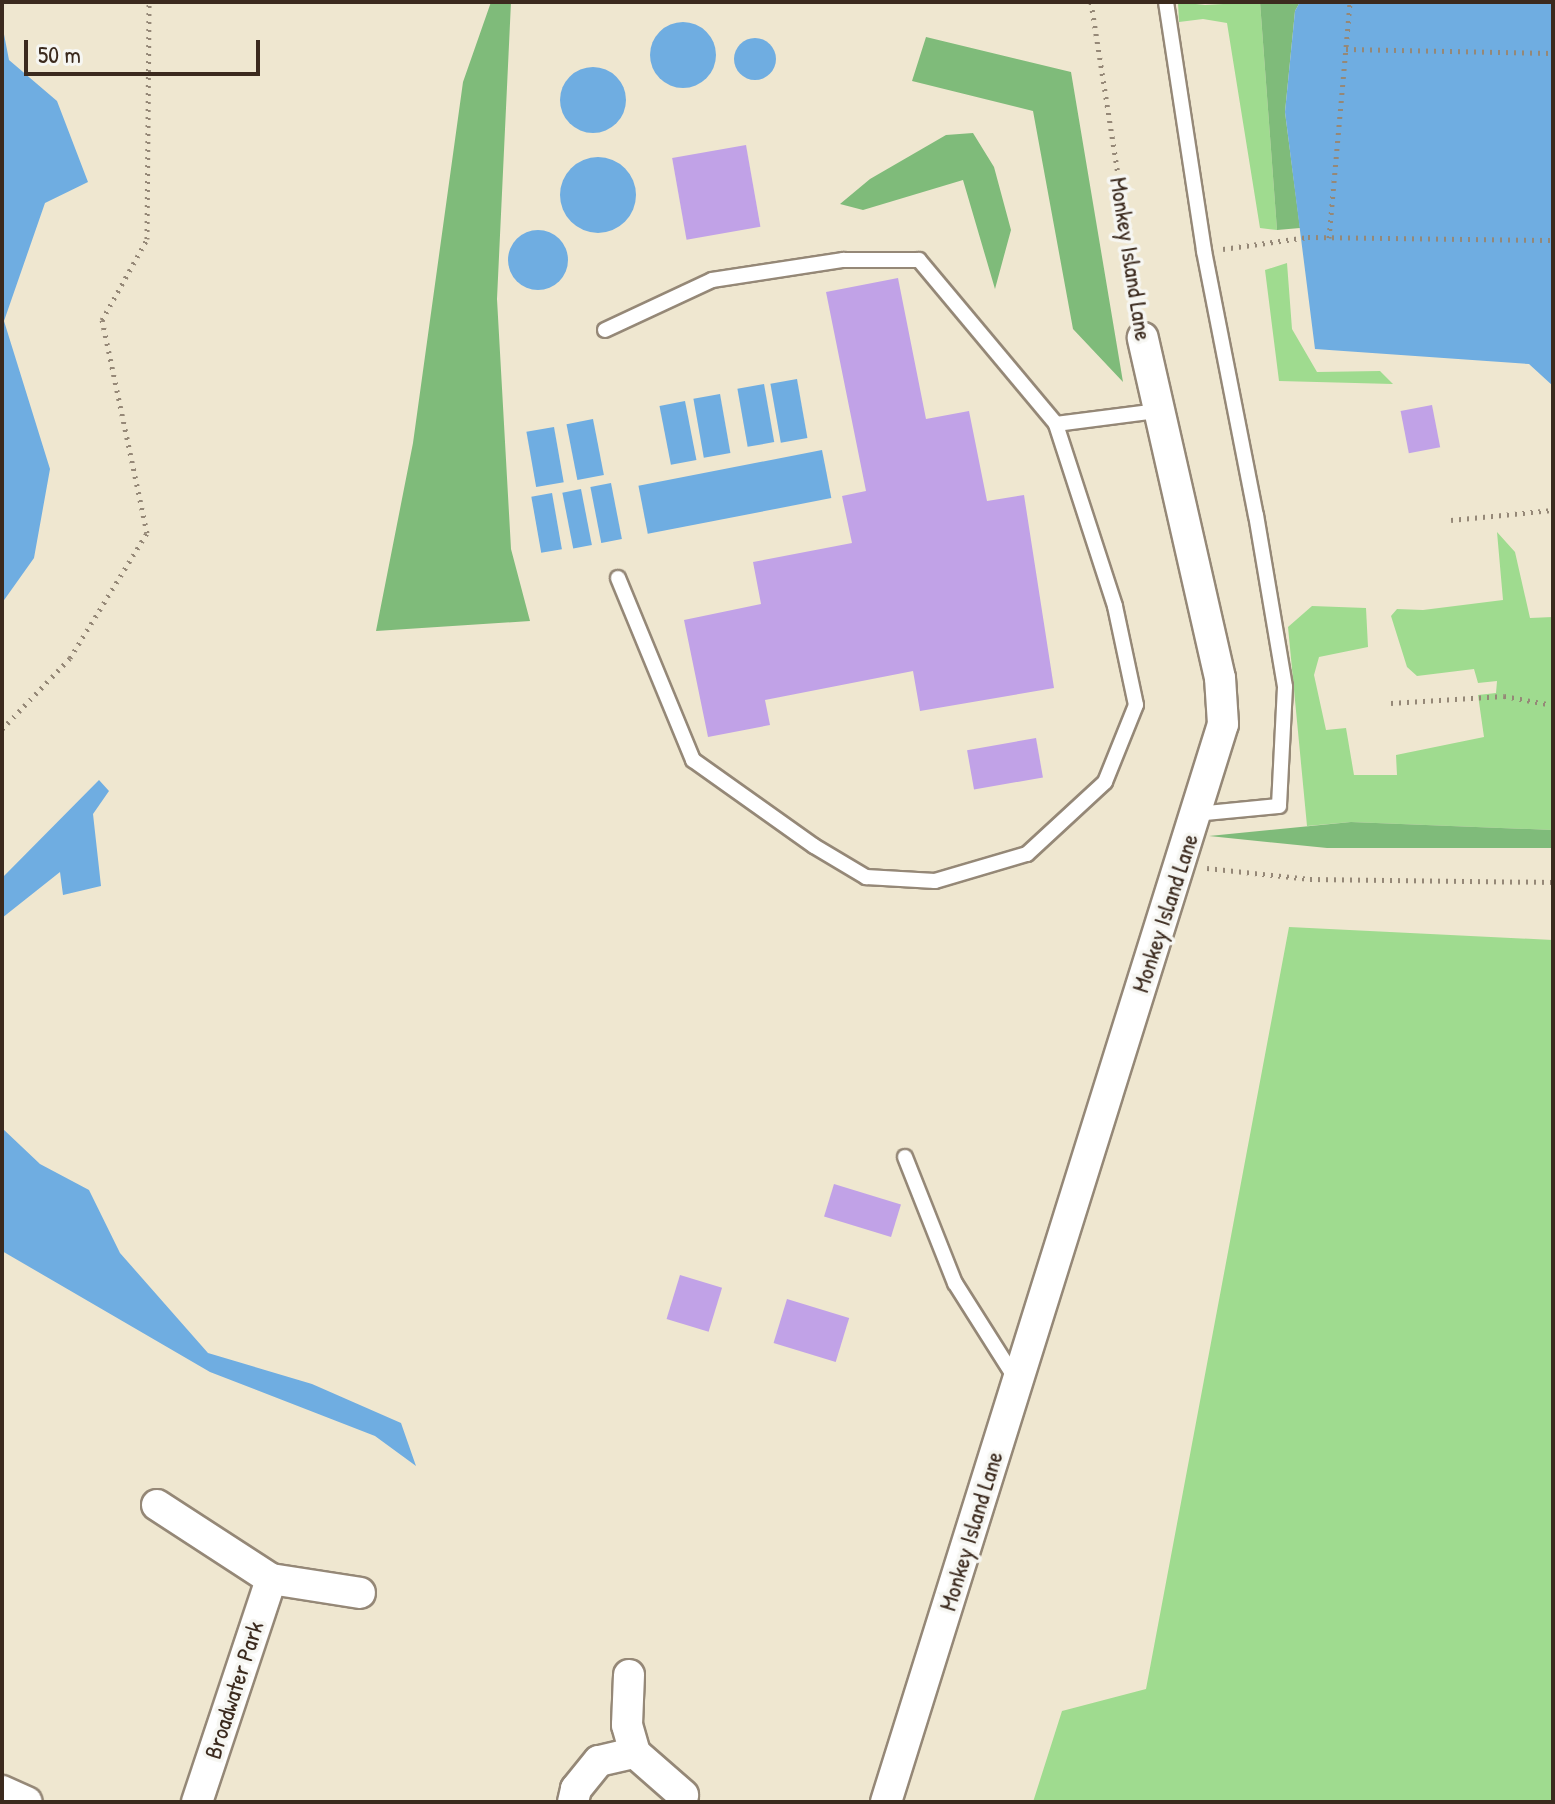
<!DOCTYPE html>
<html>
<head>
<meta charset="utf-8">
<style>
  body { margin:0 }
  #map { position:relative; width:1555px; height:1804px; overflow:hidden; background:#efe7d0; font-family:"Patrick Hand",sans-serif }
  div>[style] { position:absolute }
  .green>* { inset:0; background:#9fdb8f }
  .forest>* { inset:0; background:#7fbb7a }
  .water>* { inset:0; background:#6fade1; transform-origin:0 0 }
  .round { border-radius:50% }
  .building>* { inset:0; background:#c1a2e7; transform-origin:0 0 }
  .path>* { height:5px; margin-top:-2.5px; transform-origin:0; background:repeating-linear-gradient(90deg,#958877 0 2px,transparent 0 8px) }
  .roads { filter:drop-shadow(2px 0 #958877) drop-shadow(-2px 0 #958877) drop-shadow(0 2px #958877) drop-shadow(0 -2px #958877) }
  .service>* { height:14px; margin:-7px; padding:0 7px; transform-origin:7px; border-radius:7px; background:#fff }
  .minor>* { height:30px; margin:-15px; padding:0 15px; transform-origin:15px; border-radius:15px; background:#fff }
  span { translate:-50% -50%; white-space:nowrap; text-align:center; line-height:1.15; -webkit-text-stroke:7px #f6f6f2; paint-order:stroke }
  .street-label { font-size:24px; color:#3b2a1e }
  .frame { position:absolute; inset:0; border:4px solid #3b2a1e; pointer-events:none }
  .scale { position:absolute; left:24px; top:40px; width:236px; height:36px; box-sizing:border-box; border:4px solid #3b2a1e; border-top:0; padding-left:10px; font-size:24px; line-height:28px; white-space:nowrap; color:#3b2a1e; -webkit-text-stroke:6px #f6f6f2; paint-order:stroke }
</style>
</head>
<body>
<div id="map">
  <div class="green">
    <i style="clip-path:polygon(1178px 2px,1205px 5px,1260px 2px,1277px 230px,1260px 228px,1227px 23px,1203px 19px,1179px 22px)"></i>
    <i style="clip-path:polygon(1287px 263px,1292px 329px,1317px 372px,1380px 371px,1393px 384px,1279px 381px,1265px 270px)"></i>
    <i style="clip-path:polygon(1497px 532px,1515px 552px,1530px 618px,1553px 617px,1553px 830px,1351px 822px,1307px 826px,1288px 627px,1312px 606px,1366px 608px,1368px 647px,1319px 657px,1314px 675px,1326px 730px,1346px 728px,1354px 775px,1397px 775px,1396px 755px,1484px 737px,1478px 695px,1496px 693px,1497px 681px,1478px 683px,1474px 669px,1417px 676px,1407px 667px,1391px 616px,1397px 609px,1423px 610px,1503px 600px)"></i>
    <i style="clip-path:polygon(1289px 927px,1553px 940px,1553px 1802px,1033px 1802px,1062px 1711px,1146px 1689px)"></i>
  </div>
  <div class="forest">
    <i style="clip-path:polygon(491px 2px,511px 2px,497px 299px,511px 549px,530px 621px,376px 631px,413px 443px,463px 82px)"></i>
    <i style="clip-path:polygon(1260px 2px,1300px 2px,1295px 11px,1285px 112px,1300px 228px,1277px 230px)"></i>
    <i style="clip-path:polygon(926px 37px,1071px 72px,1123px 382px,1073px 329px,1033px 111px,912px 81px)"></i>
    <i style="clip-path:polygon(973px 133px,994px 167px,1011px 230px,995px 289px,963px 180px,863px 210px,840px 204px,870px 179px,946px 135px)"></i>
    <i style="clip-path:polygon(1351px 822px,1553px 830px,1553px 848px,1327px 848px,1209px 836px)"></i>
  </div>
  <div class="water">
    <i style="clip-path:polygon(1300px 2px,1553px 2px,1553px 386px,1529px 364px,1315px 349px,1285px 112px,1295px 11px)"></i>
    <i class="round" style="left:650px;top:22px;width:66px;height:66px"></i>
    <i style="clip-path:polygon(2px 24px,9px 60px,57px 101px,88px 182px,45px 203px,4px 321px,50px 469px,34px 558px,2px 603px)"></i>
    <i class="round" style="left:734px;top:38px;width:42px;height:42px"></i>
    <i class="round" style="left:560px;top:67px;width:66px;height:66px"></i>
    <i class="round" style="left:560px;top:157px;width:76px;height:76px"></i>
    <i class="round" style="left:508px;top:230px;width:60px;height:60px"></i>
    <i style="left:797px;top:379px;width:60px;height:27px;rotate:80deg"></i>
    <i style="left:764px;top:384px;width:59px;height:27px;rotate:80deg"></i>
    <i style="left:720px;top:394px;width:60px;height:27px;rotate:80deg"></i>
    <i style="left:685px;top:401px;width:60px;height:26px;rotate:79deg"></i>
    <i style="left:593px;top:419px;width:57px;height:27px;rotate:79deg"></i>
    <i style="left:554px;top:427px;width:56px;height:28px;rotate:80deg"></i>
    <i style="left:822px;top:450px;width:49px;height:187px;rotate:79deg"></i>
    <i style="left:611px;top:483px;width:57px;height:21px;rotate:79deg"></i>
    <i style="left:581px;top:489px;width:57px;height:19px;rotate:79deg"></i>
    <i style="left:552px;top:493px;width:57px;height:21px;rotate:80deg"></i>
    <i style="clip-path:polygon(99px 780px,109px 791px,93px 814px,101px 886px,63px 895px,60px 872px,2px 918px,2px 878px)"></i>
    <i style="clip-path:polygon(2px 1128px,40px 1164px,89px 1190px,120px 1253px,208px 1353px,312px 1384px,401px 1423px,416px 1466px,375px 1436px,210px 1372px,2px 1251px)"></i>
  </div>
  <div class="building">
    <i style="left:746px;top:145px;width:83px;height:75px;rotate:80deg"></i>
    <i style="clip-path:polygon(898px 278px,926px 419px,969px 411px,987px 501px,1024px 495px,1054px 688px,920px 711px,913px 671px,765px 700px,770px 725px,708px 737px,684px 620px,761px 604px,753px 562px,852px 543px,842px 496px,866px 491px,826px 292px)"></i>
    <i style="left:1432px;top:405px;width:43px;height:32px;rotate:79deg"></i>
    <i style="left:1036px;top:738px;width:40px;height:70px;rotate:80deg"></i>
    <i style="left:834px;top:1184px;width:70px;height:34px;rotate:17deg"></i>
    <i style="left:680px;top:1275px;width:44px;height:46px;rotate:17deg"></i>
    <i style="left:787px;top:1299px;width:65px;height:46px;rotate:17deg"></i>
  </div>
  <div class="path">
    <i style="left:1091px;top:2px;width:312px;rotate:81.1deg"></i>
    <i style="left:1346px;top:49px;width:207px;rotate:1.1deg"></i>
    <i style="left:1329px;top:238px;width:237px;rotate:-84.9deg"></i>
    <i style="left:1223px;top:249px;width:86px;rotate:-8deg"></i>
    <i style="left:1308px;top:237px;width:245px;rotate:0.7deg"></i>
    <i style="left:1451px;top:520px;width:102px;rotate:-5.6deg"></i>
    <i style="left:1391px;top:703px;width:113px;rotate:-3.5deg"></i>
    <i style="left:1504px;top:696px;width:50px;rotate:10.4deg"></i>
    <i style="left:2px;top:729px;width:98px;rotate:-46.2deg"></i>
    <i style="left:70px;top:658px;width:147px;rotate:-58.4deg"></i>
    <i style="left:147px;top:533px;width:218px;rotate:-101.9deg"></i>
    <i style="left:102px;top:320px;width:93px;rotate:-60.9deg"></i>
    <i style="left:147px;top:239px;width:237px;rotate:-89.5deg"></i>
    <i style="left:1207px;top:868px;width:104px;rotate:6.1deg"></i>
    <i style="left:1310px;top:879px;width:243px;rotate:0.7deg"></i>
  </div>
  <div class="roads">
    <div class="service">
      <i style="left:1166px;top:2px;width:252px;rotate:81.3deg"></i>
      <i style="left:1204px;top:251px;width:269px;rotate:78.9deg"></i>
      <i style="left:1256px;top:515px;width:174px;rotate:80.4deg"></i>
      <i style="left:1285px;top:687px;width:119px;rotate:92.9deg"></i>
      <i style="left:1279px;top:806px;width:83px;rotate:174.5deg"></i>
      <i style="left:605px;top:330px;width:118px;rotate:-25deg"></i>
      <i style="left:712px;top:280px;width:133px;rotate:-8.7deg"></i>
      <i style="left:843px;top:260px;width:76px"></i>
      <i style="left:919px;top:260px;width:214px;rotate:50.1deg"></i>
      <i style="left:618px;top:578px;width:197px;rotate:67.6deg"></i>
      <i style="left:693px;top:760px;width:148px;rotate:35.4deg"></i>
      <i style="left:814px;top:846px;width:61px;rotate:30.8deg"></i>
      <i style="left:866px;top:877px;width:69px;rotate:3.3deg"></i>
      <i style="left:935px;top:881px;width:96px;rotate:-16.4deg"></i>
      <i style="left:1027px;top:854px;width:106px;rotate:-42.7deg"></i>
      <i style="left:1105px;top:782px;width:83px;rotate:-68.1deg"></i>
      <i style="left:1136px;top:705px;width:101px;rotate:-102deg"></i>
      <i style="left:1115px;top:606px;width:191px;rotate:-108deg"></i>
      <i style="left:1056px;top:424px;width:103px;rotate:-7.3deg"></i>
      <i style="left:905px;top:1157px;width:136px;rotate:68.4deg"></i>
      <i style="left:955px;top:1283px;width:116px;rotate:57.7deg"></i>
    </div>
    <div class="minor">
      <i style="left:157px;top:1505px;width:136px;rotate:33deg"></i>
      <i style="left:271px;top:1579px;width:90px;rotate:8.9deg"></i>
      <i style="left:629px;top:1675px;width:50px;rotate:92.3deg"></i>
      <i style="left:627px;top:1725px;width:29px;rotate:74deg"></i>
      <i style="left:635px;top:1753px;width:64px;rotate:41.2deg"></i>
      <i style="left:2px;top:1791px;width:27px;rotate:24deg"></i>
      <i style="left:197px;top:1802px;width:235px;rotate:-71.6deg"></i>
      <i style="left:573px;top:1802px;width:13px;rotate:-77deg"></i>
      <i style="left:576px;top:1789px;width:36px;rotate:-51deg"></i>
      <i style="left:599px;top:1761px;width:37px;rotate:-13deg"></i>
      <i style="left:886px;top:1802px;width:1129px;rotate:-72.64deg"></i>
      <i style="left:1223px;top:724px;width:46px;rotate:-93.7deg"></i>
      <i style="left:1220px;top:678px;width:349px;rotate:-102.8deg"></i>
    </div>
  </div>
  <div class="street-label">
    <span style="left:1131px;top:259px;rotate:81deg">Monkey Island Lane</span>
    <span style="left:1165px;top:913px;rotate:-72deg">Monkey Island Lane</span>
    <span style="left:971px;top:1531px;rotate:-73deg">Monkey Island Lane</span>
    <span style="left:234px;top:1690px;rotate:-72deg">Broadwater Park</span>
  </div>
  <div class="frame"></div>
  <div class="scale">50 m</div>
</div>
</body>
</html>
